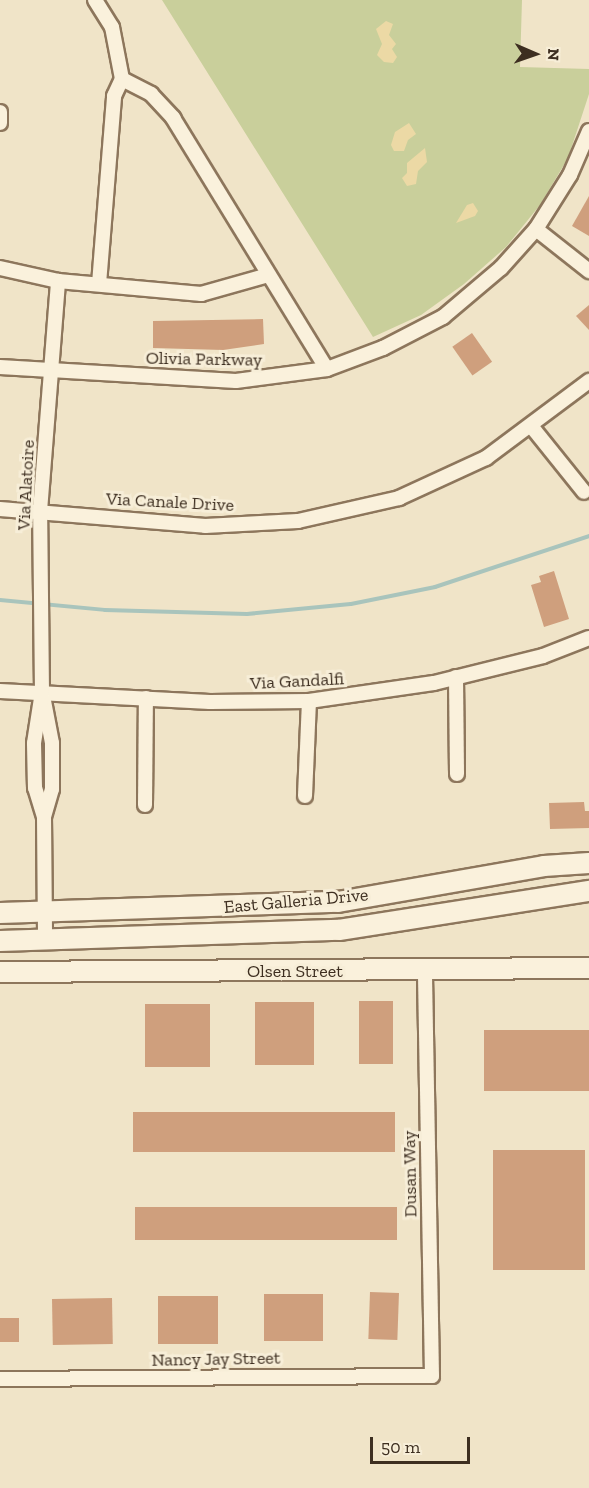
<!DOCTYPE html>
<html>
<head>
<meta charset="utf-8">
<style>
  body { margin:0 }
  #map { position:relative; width:589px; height:1488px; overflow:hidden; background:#f0e4c8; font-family:"Zilla Slab",serif }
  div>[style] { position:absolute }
  .green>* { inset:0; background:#c9cf9b }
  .sand>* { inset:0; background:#ecd9a5 }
  .stream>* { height:4px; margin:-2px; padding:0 2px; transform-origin:2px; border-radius:2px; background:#a9c4bc }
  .building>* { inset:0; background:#cf9f7d; transform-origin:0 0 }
  .roads { filter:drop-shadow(2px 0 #8d765c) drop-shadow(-2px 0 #8d765c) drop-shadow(0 2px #8d765c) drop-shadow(0 -2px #8d765c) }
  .street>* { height:14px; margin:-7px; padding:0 7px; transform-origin:7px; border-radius:7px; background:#faf1dc }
  .secondary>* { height:20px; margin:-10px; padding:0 10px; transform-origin:10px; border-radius:10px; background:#faf1dc }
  span { translate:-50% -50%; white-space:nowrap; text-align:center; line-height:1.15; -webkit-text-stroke:6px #f7eed8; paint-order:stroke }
  .street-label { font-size:18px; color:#3d2e20 }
  .north { position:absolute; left:505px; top:24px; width:60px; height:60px; -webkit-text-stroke:4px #f7eed8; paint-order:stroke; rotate:92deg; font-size:16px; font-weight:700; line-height:24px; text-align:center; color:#3d2e20 }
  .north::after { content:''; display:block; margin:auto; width:21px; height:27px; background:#3d2e20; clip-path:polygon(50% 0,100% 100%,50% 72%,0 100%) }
  .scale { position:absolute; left:370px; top:1437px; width:100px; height:27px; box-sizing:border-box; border:3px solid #3d2e20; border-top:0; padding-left:8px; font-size:18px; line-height:21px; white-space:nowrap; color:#3d2e20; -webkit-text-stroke:4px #f7eed8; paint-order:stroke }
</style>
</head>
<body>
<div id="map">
  <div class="green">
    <i style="clip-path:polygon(162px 0,522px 0,520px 67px,589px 69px,589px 94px,568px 158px,540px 205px,506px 247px,464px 284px,421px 315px,373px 337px)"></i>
  </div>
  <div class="sand">
    <i style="clip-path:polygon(386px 21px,393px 24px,389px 35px,396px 44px,392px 49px,397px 57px,393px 63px,384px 62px,377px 55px,382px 44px,376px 29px)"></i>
    <i style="clip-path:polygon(409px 123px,416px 134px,408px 140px,404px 151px,394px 151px,391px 145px,395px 132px)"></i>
    <i style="clip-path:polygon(425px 148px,427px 162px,418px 171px,416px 184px,407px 186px,402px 178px,407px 173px,407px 163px)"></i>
    <i style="clip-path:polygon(473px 203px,478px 211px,475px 216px,456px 223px,467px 205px)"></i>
  </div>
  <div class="stream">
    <i style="left:0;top:600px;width:105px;rotate:5.4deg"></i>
    <i style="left:105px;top:610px;width:142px;rotate:1.6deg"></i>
    <i style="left:247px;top:614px;width:104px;rotate:-5.5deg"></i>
    <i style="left:351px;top:604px;width:86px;rotate:-11.4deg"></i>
    <i style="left:435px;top:587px;width:162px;rotate:-18.3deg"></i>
  </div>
  <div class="building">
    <i style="clip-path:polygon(589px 196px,589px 236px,572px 226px)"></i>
    <i style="clip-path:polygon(589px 305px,589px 330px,576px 316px)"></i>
    <i style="clip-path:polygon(263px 319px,264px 344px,223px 350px,153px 348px,153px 321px)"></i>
    <i style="left:472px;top:333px;width:35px;height:24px;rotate:55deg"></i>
    <i style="clip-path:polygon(554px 571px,569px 619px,544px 627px,531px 585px,541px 582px,539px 576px)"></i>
    <i style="clip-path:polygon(584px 802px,585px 811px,589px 811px,589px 828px,550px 829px,549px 803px)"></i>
    <i style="left:359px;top:1001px;width:34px;height:63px"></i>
    <i style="left:255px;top:1002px;width:59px;height:63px"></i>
    <i style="left:145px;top:1004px;width:65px;height:63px"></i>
    <i style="left:589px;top:1030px;width:61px;height:105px;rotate:90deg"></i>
    <i style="left:395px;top:1112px;width:40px;height:262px;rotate:90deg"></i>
    <i style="left:585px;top:1150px;width:120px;height:92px;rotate:90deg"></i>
    <i style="left:397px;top:1207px;width:33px;height:262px;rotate:90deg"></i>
    <i style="left:370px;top:1292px;width:29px;height:47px;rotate:2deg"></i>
    <i style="left:264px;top:1294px;width:59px;height:47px"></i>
    <i style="left:158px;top:1296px;width:60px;height:48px"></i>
    <i style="left:112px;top:1298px;width:46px;height:60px;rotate:89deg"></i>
    <i style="left:0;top:1318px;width:19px;height:24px"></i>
  </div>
  <div class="roads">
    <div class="street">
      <i style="left:95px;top:0;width:32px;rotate:58deg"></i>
      <i style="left:112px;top:27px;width:53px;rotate:79.1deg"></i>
      <i style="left:122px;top:79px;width:33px;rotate:27deg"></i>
      <i style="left:151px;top:94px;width:33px;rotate:47deg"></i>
      <i style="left:173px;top:118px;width:294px;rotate:58.5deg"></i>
      <i style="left:0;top:112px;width:11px;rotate:90deg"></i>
      <i style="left:536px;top:229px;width:68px;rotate:38.4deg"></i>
      <i style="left:0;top:268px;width:59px;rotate:12.6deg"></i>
      <i style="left:58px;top:281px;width:144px;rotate:5.2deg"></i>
      <i style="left:201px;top:294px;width:70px;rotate:-15.8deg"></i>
      <i style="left:99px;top:284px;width:189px;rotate:-85.4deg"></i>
      <i style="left:114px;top:96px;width:19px;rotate:-65deg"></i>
      <i style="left:0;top:367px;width:236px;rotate:3.4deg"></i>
      <i style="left:236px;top:381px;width:92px;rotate:-7.5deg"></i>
      <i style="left:327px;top:369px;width:60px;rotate:-20.6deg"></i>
      <i style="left:383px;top:348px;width:68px;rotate:-27.3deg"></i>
      <i style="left:443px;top:317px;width:76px;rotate:-40.2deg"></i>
      <i style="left:501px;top:268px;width:52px;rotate:-48.1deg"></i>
      <i style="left:536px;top:229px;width:64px;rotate:-57.8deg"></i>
      <i style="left:570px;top:175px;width:48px;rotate:-66.6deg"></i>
      <i style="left:532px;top:427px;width:83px;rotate:51.3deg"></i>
      <i style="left:0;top:509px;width:206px;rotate:4.7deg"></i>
      <i style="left:205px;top:526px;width:93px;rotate:-3.1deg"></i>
      <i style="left:298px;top:521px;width:104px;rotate:-12.8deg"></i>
      <i style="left:399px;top:498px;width:96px;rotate:-24.7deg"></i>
      <i style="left:486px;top:458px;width:129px;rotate:-36.8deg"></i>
      <i style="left:456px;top:677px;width:97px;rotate:89.4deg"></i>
      <i style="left:0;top:691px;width:210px;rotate:3deg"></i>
      <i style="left:210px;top:702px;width:99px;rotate:-0.6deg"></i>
      <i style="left:309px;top:701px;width:126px;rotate:-8.2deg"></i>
      <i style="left:434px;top:683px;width:112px;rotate:-13.9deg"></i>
      <i style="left:543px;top:656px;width:49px;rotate:-21.4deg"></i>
      <i style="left:44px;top:701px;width:43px;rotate:79.2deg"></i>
      <i style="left:52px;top:743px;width:46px;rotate:90deg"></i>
      <i style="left:52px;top:789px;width:29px;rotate:106deg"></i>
      <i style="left:44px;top:817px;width:123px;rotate:89.5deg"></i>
      <i style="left:305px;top:796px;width:95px;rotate:-87.6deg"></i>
      <i style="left:145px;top:805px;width:107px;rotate:-89.5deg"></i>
      <i style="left:44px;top:817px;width:30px;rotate:-107deg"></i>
      <i style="left:35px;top:788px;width:45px;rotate:-91.3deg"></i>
      <i style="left:34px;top:743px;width:52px;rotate:-81.1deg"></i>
      <i style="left:42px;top:692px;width:181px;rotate:-90.6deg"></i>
      <i style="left:40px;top:511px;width:231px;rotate:-85.5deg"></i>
      <i style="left:0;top:1379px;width:432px;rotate:-0.4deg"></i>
      <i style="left:432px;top:1376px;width:405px;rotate:-91deg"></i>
    </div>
    <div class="secondary">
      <i style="left:0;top:913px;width:338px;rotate:-1.9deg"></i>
      <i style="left:338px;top:902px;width:209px;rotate:-9.9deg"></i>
      <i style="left:544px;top:866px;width:45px;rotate:-3.8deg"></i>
      <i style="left:0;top:941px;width:339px;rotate:-1.9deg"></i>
      <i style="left:339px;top:930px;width:253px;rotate:-8.9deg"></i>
      <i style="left:0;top:972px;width:589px;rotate:-0.39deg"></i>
    </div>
  </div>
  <div class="street-label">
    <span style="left:204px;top:359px;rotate:1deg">Olivia Parkway</span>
    <span style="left:26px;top:485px;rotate:-87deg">Via Alatoire</span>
    <span style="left:170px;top:502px;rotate:3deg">Via Canale Drive</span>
    <span style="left:297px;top:681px;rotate:-3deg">Via Gandalfi</span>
    <span style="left:296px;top:901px;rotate:-5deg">East Galleria Drive</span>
    <span style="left:295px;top:971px">Olsen Street</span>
    <span style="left:410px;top:1174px;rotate:-91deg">Dusan Way</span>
    <span style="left:216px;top:1359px;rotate:-1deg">Nancy Jay Street</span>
  </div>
  <div class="north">N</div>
  <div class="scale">50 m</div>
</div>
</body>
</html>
